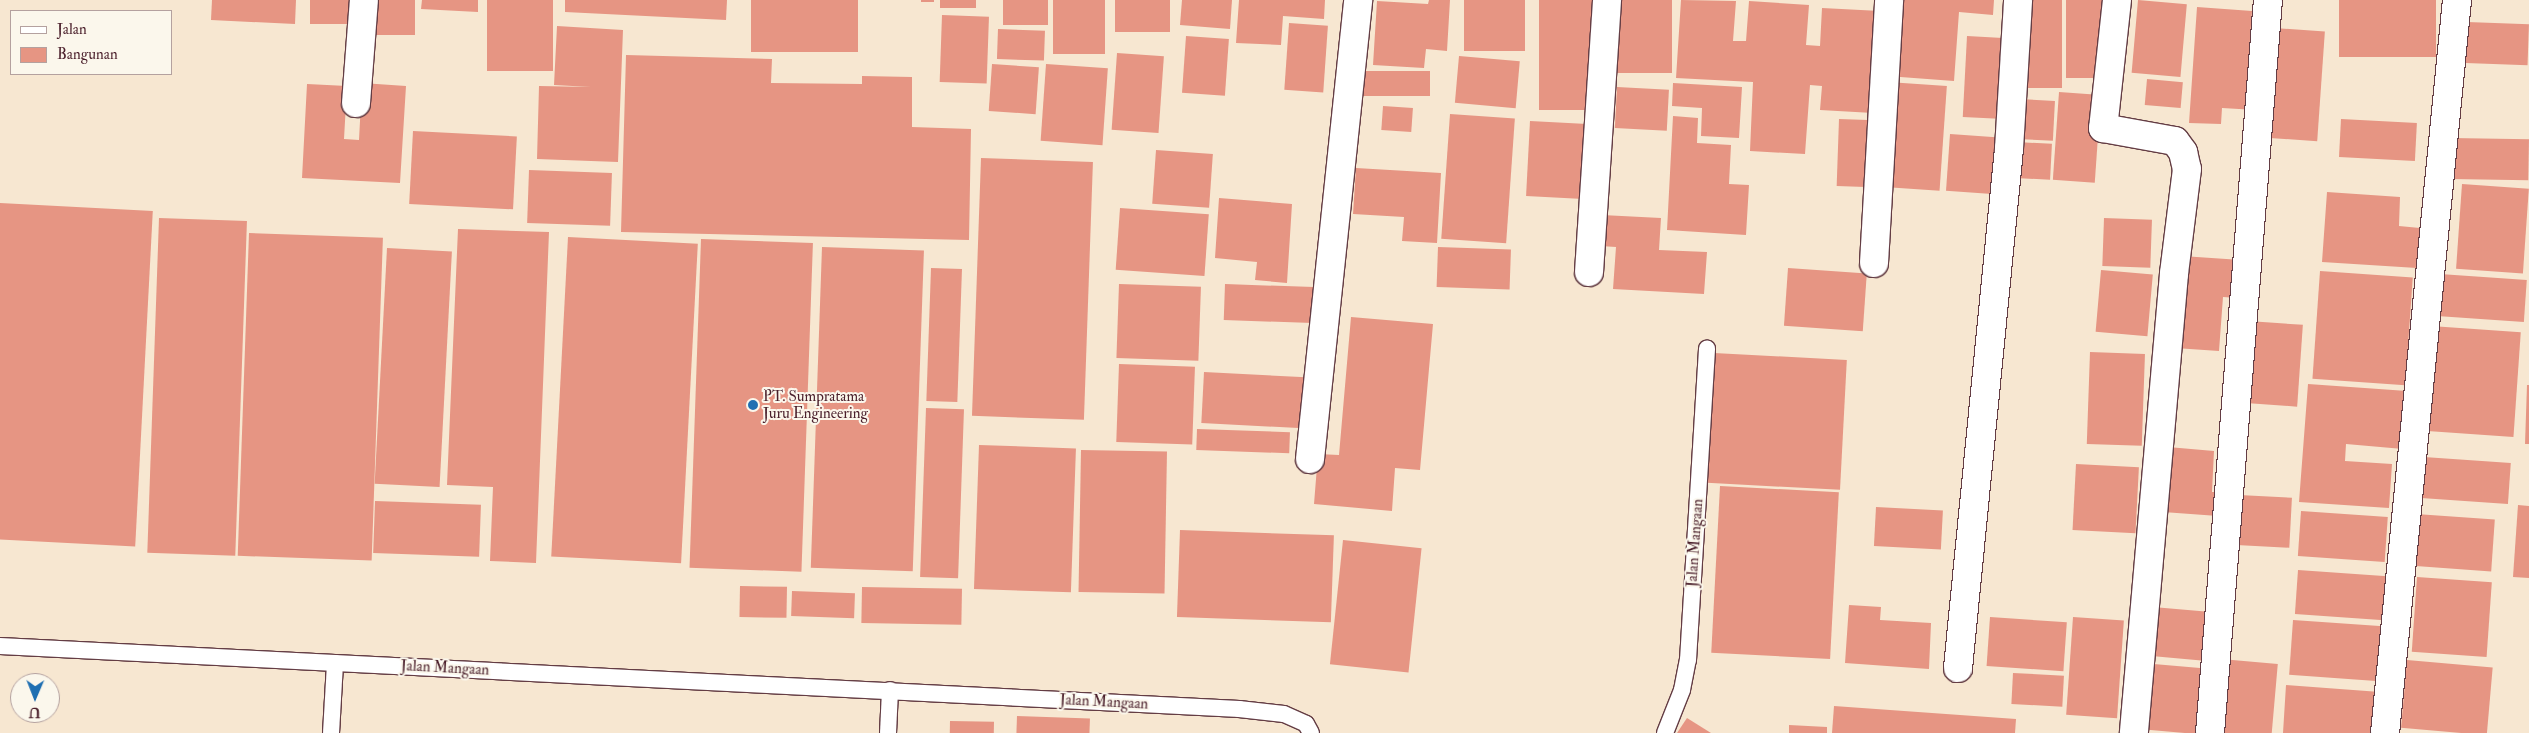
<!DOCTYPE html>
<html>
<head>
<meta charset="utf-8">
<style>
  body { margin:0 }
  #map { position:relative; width:2529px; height:733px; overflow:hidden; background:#f7e7d1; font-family:"IM FELL Double Pica",serif }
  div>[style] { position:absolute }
  .building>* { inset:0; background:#e69583; transform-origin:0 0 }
  .roads { filter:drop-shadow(1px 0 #643d44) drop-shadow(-1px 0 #643d44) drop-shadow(0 1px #643d44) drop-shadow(0 -1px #643d44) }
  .lane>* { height:16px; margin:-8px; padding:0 8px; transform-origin:8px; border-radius:8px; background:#fff }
  .street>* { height:28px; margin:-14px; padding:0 14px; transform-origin:14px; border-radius:14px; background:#fff }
  .dots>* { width:14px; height:14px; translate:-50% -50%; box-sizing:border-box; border:2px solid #fbf7ec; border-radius:50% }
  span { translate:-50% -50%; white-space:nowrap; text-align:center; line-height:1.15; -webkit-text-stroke:4px #fbf7ec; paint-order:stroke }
  .poi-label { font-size:15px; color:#4a1f2b }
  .left { translate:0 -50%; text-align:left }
  .street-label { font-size:15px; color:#4a1f2b }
  .legend { position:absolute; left:10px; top:10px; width:162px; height:65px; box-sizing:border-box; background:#fbf7ec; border:1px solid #b4a19f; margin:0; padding:6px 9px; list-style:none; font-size:15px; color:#4a1f2b }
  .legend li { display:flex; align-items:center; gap:10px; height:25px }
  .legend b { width:25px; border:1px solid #b4a19f }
  .north { position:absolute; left:10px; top:673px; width:50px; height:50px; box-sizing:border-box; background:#fbf7ec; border:1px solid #b4a19f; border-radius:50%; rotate:181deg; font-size:14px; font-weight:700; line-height:20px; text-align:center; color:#4a1f2b }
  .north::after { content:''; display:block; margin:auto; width:18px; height:22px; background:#1f6fb2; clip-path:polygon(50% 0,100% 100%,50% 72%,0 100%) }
</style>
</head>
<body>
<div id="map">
  <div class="building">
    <i style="clip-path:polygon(212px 0,296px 0,295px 24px,211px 20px)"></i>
    <i style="left:310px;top:0;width:52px;height:24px"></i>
    <i style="left:372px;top:0;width:43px;height:35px"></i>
    <i style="clip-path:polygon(422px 0,478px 0,478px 12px,421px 9px)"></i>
    <i style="left:487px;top:0;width:66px;height:71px"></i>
    <i style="clip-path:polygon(565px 0,727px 0,726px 20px,565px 12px)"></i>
    <i style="left:751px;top:0;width:107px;height:52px"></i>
    <i style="left:921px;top:0;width:13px;height:2px"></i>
    <i style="left:940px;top:0;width:36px;height:8px"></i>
    <i style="left:1003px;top:0;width:45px;height:25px"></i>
    <i style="left:1053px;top:0;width:52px;height:54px"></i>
    <i style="left:1115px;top:0;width:55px;height:32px"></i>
    <i style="clip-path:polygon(1182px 0,1232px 0,1230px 29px,1180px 25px)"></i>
    <i style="clip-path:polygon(1239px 0,1325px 0,1324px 19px,1283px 16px,1281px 45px,1236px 43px)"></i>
    <i style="clip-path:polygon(1429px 0,1450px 0,1447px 51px,1426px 49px,1424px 68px,1373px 65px,1377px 1px,1428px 4px)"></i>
    <i style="left:1464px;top:0;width:61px;height:51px"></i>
    <i style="left:1539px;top:0;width:58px;height:110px"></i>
    <i style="left:1616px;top:0;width:56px;height:73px"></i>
    <i style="clip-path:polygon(1681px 0,1736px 1px,1733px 41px,1746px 41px,1749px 1px,1809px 5px,1806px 45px,1820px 46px,1822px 8px,1880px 11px,1873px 113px,1820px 110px,1822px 86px,1810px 85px,1805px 154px,1750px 151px,1753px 82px,1676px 78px)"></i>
    <i style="clip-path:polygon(1891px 0,1994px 0,1993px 15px,1959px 12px,1954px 81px,1887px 76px)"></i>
    <i style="left:2025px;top:0;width:37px;height:88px"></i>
    <i style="left:2066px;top:0;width:45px;height:78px"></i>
    <i style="left:2138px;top:0;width:49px;height:73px;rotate:5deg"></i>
    <i style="left:2339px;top:0;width:97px;height:57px"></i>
    <i style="clip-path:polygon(2197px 7px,2252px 11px,2249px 54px,2259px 55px,2256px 110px,2222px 108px,2221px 124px,2189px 123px)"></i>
    <i style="left:942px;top:15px;width:47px;height:67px;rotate:2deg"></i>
    <i style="left:2467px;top:22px;width:62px;height:41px;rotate:2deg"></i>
    <i style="left:1289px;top:23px;width:39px;height:67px;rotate:4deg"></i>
    <i style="clip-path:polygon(557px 26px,623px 30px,618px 162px,537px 159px,539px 86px,591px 87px,554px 85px)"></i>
    <i style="left:2274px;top:28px;width:51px;height:110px;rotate:4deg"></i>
    <i style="left:998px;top:29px;width:47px;height:30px;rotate:2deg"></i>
    <i style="left:1186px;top:36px;width:43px;height:57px;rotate:4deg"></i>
    <i style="left:1967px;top:36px;width:36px;height:81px;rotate:3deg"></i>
    <i style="left:1117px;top:53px;width:47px;height:77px;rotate:4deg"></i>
    <i style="clip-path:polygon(626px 55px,772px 59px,771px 83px,862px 84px,862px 76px,912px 77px,912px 127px,971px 129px,969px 240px,621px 232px)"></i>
    <i style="left:1459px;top:56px;width:61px;height:47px;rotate:5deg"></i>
    <i style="left:992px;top:64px;width:47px;height:47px;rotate:4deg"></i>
    <i style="left:1046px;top:64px;width:62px;height:77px;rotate:4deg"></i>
    <i style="left:1362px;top:71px;width:68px;height:25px"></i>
    <i style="left:2147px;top:79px;width:36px;height:26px;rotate:5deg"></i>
    <i style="left:1888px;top:82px;width:59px;height:105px;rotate:4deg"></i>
    <i style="clip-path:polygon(362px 83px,406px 86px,400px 183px,302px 178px,307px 84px,347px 86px,344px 139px,359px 140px)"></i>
    <i style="clip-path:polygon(1673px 83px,1742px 87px,1739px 138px,1701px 136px,1702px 108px,1672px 106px)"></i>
    <i style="left:1617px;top:87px;width:52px;height:41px;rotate:3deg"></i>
    <i style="left:2059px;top:92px;width:42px;height:88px;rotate:4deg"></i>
    <i style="left:2019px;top:99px;width:36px;height:40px;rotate:3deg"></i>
    <i style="left:1383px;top:106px;width:30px;height:24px;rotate:4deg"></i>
    <i style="left:1450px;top:114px;width:65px;height:125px;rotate:4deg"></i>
    <i style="clip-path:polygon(1673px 116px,1698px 118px,1697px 143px,1731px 145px,1729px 184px,1749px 185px,1746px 235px,1667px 230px)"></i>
    <i style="left:1839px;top:119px;width:36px;height:67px;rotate:2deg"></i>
    <i style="left:2341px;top:119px;width:76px;height:38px;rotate:3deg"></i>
    <i style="left:1530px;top:121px;width:62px;height:75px;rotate:3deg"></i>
    <i style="left:413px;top:131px;width:104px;height:73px;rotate:3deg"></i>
    <i style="left:1950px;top:134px;width:46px;height:57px;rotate:4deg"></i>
    <i style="left:2451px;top:138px;width:78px;height:41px;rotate:1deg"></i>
    <i style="left:2017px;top:142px;width:35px;height:36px;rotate:3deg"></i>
    <i style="left:1156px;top:150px;width:57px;height:54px;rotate:4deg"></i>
    <i style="left:981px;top:158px;width:112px;height:258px;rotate:2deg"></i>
    <i style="clip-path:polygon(1356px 168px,1441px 173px,1437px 243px,1402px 241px,1404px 217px,1353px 214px)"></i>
    <i style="left:529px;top:170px;width:83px;height:53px;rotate:2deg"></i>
    <i style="left:2462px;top:184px;width:67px;height:85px;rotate:4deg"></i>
    <i style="clip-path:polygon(2327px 192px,2400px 197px,2399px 226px,2420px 228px,2417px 268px,2322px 262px)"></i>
    <i style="clip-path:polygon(1219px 198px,1292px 204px,1287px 283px,1255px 280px,1257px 262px,1215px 258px)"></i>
    <i style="left:0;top:203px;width:153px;height:336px;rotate:3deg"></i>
    <i style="left:1120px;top:208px;width:89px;height:62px;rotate:4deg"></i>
    <i style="clip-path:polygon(1602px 215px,1661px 218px,1659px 250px,1707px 252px,1704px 294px,1613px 289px,1616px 247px,1600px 246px)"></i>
    <i style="left:159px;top:218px;width:88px;height:335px;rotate:2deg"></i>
    <i style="left:2104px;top:218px;width:48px;height:48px;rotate:2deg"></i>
    <i style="clip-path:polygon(458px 229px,549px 232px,536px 563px,490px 561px,493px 487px,447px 485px)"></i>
    <i style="left:249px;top:233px;width:134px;height:323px;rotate:2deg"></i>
    <i style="left:568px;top:237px;width:130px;height:320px;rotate:3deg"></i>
    <i style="left:701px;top:239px;width:112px;height:329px;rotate:2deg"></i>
    <i style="left:822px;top:247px;width:102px;height:321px;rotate:2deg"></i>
    <i style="left:1438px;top:247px;width:73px;height:40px;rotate:2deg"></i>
    <i style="left:387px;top:248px;width:65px;height:236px;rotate:3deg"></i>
    <i style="clip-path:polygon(2182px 256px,2241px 260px,2238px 298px,2223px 297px,2219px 351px,2175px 348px)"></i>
    <i style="left:931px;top:268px;width:31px;height:133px;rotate:2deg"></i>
    <i style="left:1788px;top:268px;width:79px;height:58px;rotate:4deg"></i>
    <i style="left:2101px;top:270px;width:52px;height:62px;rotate:5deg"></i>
    <i style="left:2320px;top:271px;width:93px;height:108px;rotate:4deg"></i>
    <i style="left:2440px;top:274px;width:87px;height:42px;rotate:4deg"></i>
    <i style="left:1119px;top:284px;width:82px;height:74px;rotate:2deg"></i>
    <i style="left:1225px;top:284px;width:89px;height:36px;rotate:2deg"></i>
    <i style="clip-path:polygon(1351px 317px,1433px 324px,1420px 470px,1395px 468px,1392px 511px,1314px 504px,1318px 454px,1339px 455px)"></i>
    <i style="left:2248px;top:321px;width:55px;height:82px;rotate:4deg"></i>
    <i style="left:2431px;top:326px;width:90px;height:105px;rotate:4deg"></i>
    <i style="left:2090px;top:352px;width:55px;height:92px;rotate:2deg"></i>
    <i style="left:1714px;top:353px;width:133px;height:130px;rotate:3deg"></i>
    <i style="left:1119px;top:364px;width:76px;height:78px;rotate:2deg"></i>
    <i style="left:1204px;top:372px;width:102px;height:51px;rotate:3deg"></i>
    <i style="clip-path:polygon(2308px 384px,2407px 391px,2403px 449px,2346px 444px,2345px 461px,2392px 464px,2389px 508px,2299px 502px)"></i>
    <i style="clip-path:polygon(2527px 385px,2529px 385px,2529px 444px,2525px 444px)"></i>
    <i style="left:926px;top:408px;width:38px;height:169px;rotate:2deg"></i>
    <i style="left:1197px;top:429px;width:93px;height:21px;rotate:2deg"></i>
    <i style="left:979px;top:445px;width:97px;height:144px;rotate:2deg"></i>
    <i style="clip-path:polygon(2168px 447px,2214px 451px,2212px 492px,2220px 492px,2218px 516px,2163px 512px)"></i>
    <i style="left:1081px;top:450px;width:86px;height:142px;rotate:1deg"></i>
    <i style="left:2424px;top:457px;width:87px;height:41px;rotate:4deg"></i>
    <i style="left:2076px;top:464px;width:63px;height:66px;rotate:3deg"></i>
    <i style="left:1720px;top:486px;width:119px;height:167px;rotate:3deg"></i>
    <i style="left:2239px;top:495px;width:53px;height:50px;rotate:3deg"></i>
    <i style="left:375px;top:501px;width:106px;height:52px;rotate:2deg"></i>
    <i style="clip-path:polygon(2518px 505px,2529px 506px,2529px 578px,2513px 577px)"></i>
    <i style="left:1876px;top:507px;width:67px;height:39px;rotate:3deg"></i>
    <i style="left:2301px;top:511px;width:87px;height:45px;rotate:4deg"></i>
    <i style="left:2416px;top:514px;width:79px;height:52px;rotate:4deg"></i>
    <i style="left:1180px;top:530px;width:154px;height:87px;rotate:2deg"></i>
    <i style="left:1343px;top:540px;width:79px;height:125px;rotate:6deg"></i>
    <i style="left:2298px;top:570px;width:93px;height:44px;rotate:4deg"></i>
    <i style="left:2417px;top:577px;width:75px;height:75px;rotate:4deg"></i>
    <i style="left:740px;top:586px;width:47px;height:31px;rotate:1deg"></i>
    <i style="left:862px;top:587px;width:100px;height:36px;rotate:1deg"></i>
    <i style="left:792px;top:591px;width:63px;height:25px;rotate:2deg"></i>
    <i style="clip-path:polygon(1849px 605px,1881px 607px,1880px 620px,1931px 623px,1929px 669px,1845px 663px)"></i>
    <i style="left:2153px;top:607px;width:61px;height:49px;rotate:5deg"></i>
    <i style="left:1990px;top:617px;width:77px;height:49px;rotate:4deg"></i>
    <i style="left:2073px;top:617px;width:51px;height:98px;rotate:4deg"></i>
    <i style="left:2293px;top:620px;width:94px;height:55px;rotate:4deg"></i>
    <i style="left:2221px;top:659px;width:57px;height:74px;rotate:5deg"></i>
    <i style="left:2407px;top:660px;width:86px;height:68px;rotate:5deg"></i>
    <i style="left:2142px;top:663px;width:67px;height:66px;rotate:5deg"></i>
    <i style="left:2013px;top:673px;width:51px;height:31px;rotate:3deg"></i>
    <i style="clip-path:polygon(2286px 685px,2380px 692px,2377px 733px,2283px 733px)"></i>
    <i style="clip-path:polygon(1834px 706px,2016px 719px,2015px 733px,1832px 733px)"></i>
    <i style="left:1017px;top:716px;width:73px;height:17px;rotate:2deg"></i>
    <i style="clip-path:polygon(1687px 718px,1711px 733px,1677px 733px)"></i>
    <i style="left:950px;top:721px;width:44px;height:12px;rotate:1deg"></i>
    <i style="clip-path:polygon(1789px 725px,1827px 727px,1827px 733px,1789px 733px)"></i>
  </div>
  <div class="roads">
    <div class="lane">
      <i style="left:0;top:646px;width:1241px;rotate:2.91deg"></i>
      <i style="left:1239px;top:709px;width:45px;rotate:6.3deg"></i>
      <i style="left:1284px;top:714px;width:24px;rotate:24deg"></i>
      <i style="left:1306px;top:724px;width:10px;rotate:61deg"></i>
      <i style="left:331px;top:733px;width:70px;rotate:-86.7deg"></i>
      <i style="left:888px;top:733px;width:43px;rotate:-87.3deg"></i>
      <i style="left:1665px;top:733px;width:46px;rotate:-68.4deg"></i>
      <i style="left:1682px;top:690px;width:31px;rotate:-79deg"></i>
      <i style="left:1688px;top:660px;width:312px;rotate:-86.5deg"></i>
    </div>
    <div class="street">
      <i style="left:2117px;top:0;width:129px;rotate:96.2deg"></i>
      <i style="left:2103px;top:128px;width:73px;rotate:10.2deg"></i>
      <i style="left:2175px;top:141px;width:14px;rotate:54deg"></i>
      <i style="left:2183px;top:152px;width:17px;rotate:77deg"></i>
      <i style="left:2187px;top:169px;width:106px;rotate:97.1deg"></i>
      <i style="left:2174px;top:274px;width:461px;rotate:95deg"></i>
      <i style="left:356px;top:103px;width:103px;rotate:-85.6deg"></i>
      <i style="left:1874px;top:263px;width:263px;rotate:-86.7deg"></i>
      <i style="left:1589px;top:272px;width:273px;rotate:-86.2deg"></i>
      <i style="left:1310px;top:459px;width:462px;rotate:-84deg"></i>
      <i style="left:1958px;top:668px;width:521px;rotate:-84.39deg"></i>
      <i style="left:2009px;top:149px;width:149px;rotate:-86.5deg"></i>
      <i style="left:2210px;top:733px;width:735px;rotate:-85.48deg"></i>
      <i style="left:2385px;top:733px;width:737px;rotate:-84.39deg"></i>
    </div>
  </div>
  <div class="dots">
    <i style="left:753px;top:405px;background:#1f6fb2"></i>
  </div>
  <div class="poi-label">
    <span class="left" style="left:763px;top:405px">PT. Sumpratama<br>Juru Engineering</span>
  </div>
  <div class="street-label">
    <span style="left:1695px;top:543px;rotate:-86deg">Jalan Mangaan</span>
    <span style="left:445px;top:668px;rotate:3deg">Jalan Mangaan</span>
    <span style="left:1104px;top:702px;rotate:3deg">Jalan Mangaan</span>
  </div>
  <ul class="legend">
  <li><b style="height:6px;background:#fff"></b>Jalan</li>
  <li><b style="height:14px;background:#e69583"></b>Bangunan</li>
  </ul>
  <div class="north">U</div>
</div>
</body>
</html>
